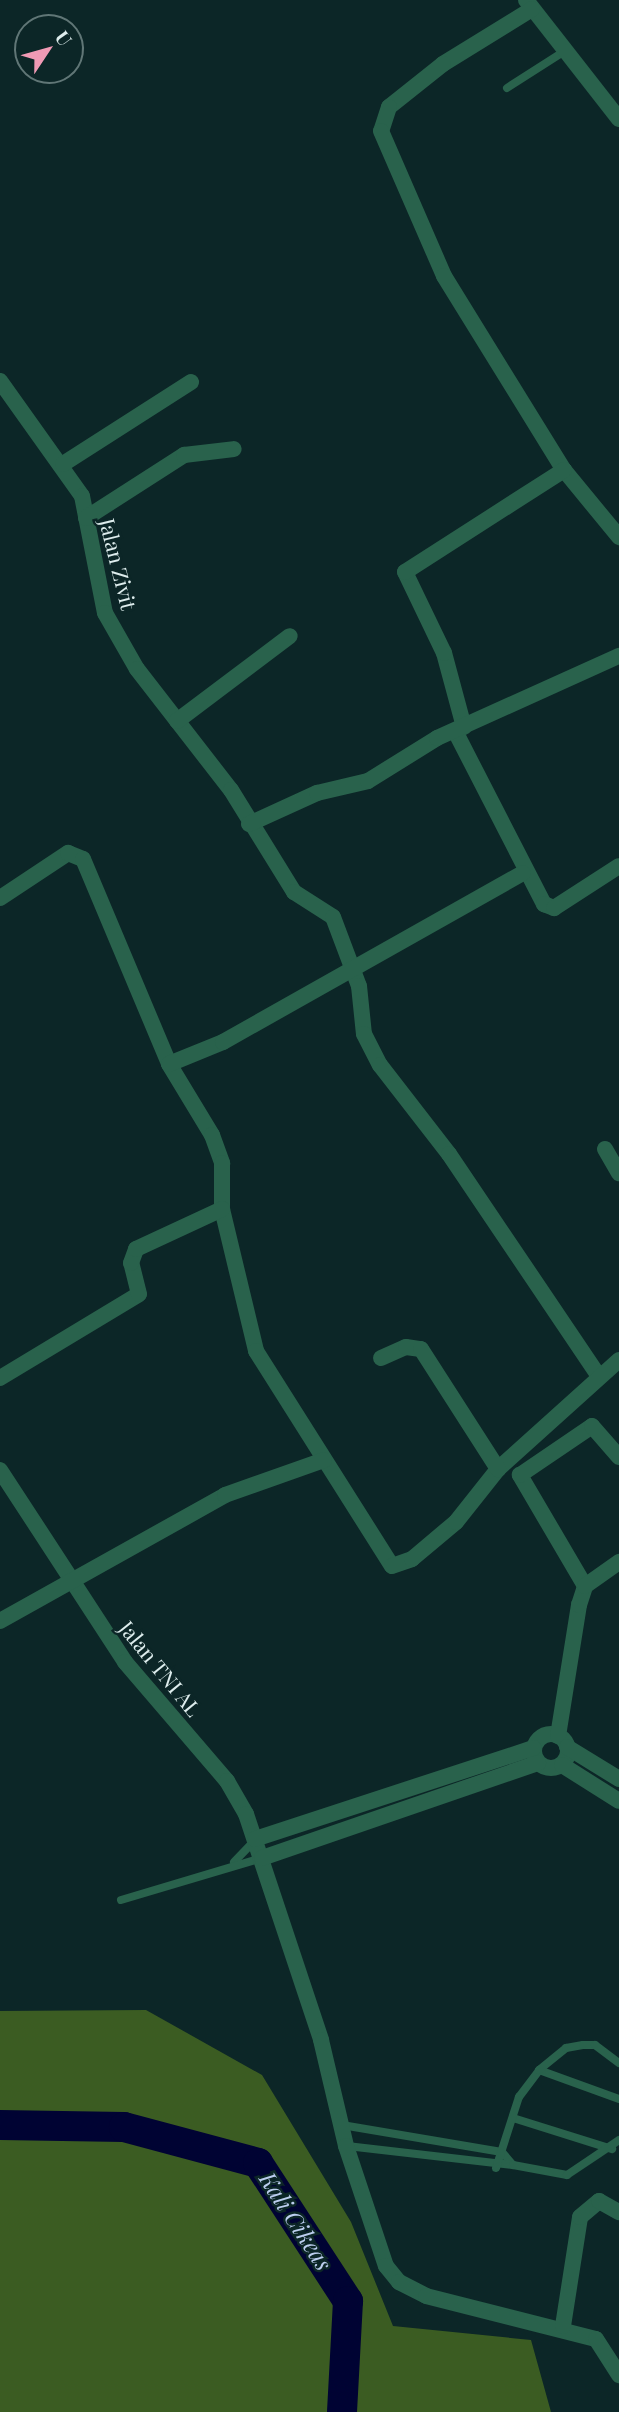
<!DOCTYPE html>
<html>
<head>
<meta charset="utf-8">
<style>
  body { margin:0 }
  #map { position:relative; width:619px; height:2412px; overflow:hidden; background:#0c2627; font-family:"Playfair Display",serif }
  div>[style] { position:absolute }
  .forest>* { inset:0; background:#3b5c22 }
  .river>* { height:30px; margin:-15px; padding:0 15px; transform-origin:15px; border-radius:15px; background:#000333 }
  .lane>* { height:8px; margin:-4px; padding:0 4px; transform-origin:4px; border-radius:4px; background:#29624c }
  .street>* { height:16px; margin:-8px; padding:0 8px; transform-origin:8px; border-radius:8px; background:#29624c }
  .street>.ring { margin:-8px; padding:0; box-sizing:content-box; background:none; border:16px solid #29624c; border-radius:50% }
  span { translate:-50% -50%; white-space:nowrap; text-align:center; line-height:1.15; -webkit-text-stroke:5px #0c2627; paint-order:stroke }
  .street-label { font-size:21px; color:#deeded }
  .water-label { font-size:23px; color:#bcceef; font-style:italic }
  .north { position:absolute; left:14px; top:14px; width:70px; height:70px; box-sizing:border-box; background:#0c2627; border:2px solid #607676; border-radius:50%; rotate:54deg; font-size:19px; font-weight:700; line-height:28px; text-align:center; color:#deeded }
  .north::after { content:''; display:block; margin:auto; width:24px; height:32px; background:#f09ab5; clip-path:polygon(50% 0,100% 100%,50% 72%,0 100%) }
</style>
</head>
<body>
<div id="map">
  <div class="forest">
    <i style="clip-path:polygon(146px 2010px,262px 2075px,351px 2222px,393px 2326px,531px 2340px,551px 2412px,0 2412px,0 2011px)"></i>
  </div>
  <div class="river">
    <i style="left:0;top:2125px;width:124px;rotate:0.9deg"></i>
    <i style="left:124px;top:2127px;width:139px;rotate:15deg"></i>
    <i style="left:258px;top:2163px;width:165px;rotate:56.9deg"></i>
    <i style="left:348px;top:2301px;width:111px;rotate:93.1deg"></i>
  </div>
  <div class="lane">
    <i style="left:507px;top:88px;width:67px;rotate:-32.7deg"></i>
    <i style="left:234px;top:1862px;width:29px;rotate:-46deg"></i>
    <i style="left:121px;top:1900px;width:147px;rotate:-16.6deg"></i>
    <i style="left:539px;top:2070px;width:85px;rotate:19.9deg"></i>
    <i style="left:513px;top:2118px;width:104px;rotate:17.4deg"></i>
    <i style="left:342px;top:2125px;width:162px;rotate:9.6deg"></i>
    <i style="left:502px;top:2152px;width:17px;rotate:50deg"></i>
    <i style="left:513px;top:2165px;width:167px;rotate:-173.5deg"></i>
    <i style="left:513px;top:2165px;width:55px;rotate:10.5deg"></i>
    <i style="left:567px;top:2175px;width:63px;rotate:-33.9deg"></i>
    <i style="left:496px;top:2168px;width:75px;rotate:-72.1deg"></i>
    <i style="left:519px;top:2097px;width:34px;rotate:-53deg"></i>
    <i style="left:539px;top:2070px;width:35px;rotate:-39deg"></i>
    <i style="left:566px;top:2048px;width:17px;rotate:-10deg"></i>
    <i style="left:583px;top:2045px;width:12px"></i>
    <i style="left:595px;top:2045px;width:30px;rotate:37deg"></i>
  </div>
  <div class="street">
    <i style="left:526px;top:0;width:151px;rotate:52deg"></i>
    <i style="left:532px;top:9px;width:105px;rotate:148.3deg"></i>
    <i style="left:443px;top:64px;width:69px;rotate:141.5deg"></i>
    <i style="left:389px;top:107px;width:25px;rotate:108deg"></i>
    <i style="left:381px;top:131px;width:158px;rotate:66.5deg"></i>
    <i style="left:444px;top:276px;width:228px;rotate:58.3deg"></i>
    <i style="left:564px;top:470px;width:87px;rotate:50.6deg"></i>
    <i style="left:0;top:381px;width:141px;rotate:54.5deg"></i>
    <i style="left:82px;top:496px;width:119px;rotate:78.9deg"></i>
    <i style="left:105px;top:613px;width:64px;rotate:60.3deg"></i>
    <i style="left:137px;top:669px;width:153px;rotate:52.2deg"></i>
    <i style="left:231px;top:790px;width:120px;rotate:58.3deg"></i>
    <i style="left:294px;top:892px;width:46px;rotate:32.7deg"></i>
    <i style="left:333px;top:917px;width:74px;rotate:69.4deg"></i>
    <i style="left:359px;top:986px;width:48px;rotate:84.1deg"></i>
    <i style="left:364px;top:1034px;width:35px;rotate:63deg"></i>
    <i style="left:380px;top:1065px;width:113px;rotate:52.2deg"></i>
    <i style="left:449px;top:1154px;width:268px;rotate:56deg"></i>
    <i style="left:63px;top:464px;width:152px;rotate:-32.6deg"></i>
    <i style="left:86px;top:518px;width:117px;rotate:-32.7deg"></i>
    <i style="left:184px;top:455px;width:50px;rotate:-6.8deg"></i>
    <i style="left:177px;top:721px;width:141px;rotate:-37deg"></i>
    <i style="left:464px;top:727px;width:77px;rotate:-105.1deg"></i>
    <i style="left:444px;top:653px;width:90px;rotate:-115.7deg"></i>
    <i style="left:405px;top:572px;width:189px;rotate:-32.7deg"></i>
    <i style="left:455px;top:731px;width:195px;rotate:62.8deg"></i>
    <i style="left:544px;top:904px;width:11px;rotate:22deg"></i>
    <i style="left:554px;top:908px;width:77px;rotate:-32.9deg"></i>
    <i style="left:249px;top:824px;width:75px;rotate:-24.5deg"></i>
    <i style="left:317px;top:793px;width:52px;rotate:-13.2deg"></i>
    <i style="left:368px;top:781px;width:81px;rotate:-31.9deg"></i>
    <i style="left:437px;top:738px;width:200px;rotate:-24.3deg"></i>
    <i style="left:0;top:898px;width:82px;rotate:-33.5deg"></i>
    <i style="left:68px;top:853px;width:16px;rotate:22deg"></i>
    <i style="left:83px;top:859px;width:222px;rotate:67.2deg"></i>
    <i style="left:169px;top:1064px;width:83px;rotate:58.8deg"></i>
    <i style="left:212px;top:1135px;width:30px;rotate:70deg"></i>
    <i style="left:222px;top:1163px;width:46px;rotate:90deg"></i>
    <i style="left:222px;top:1209px;width:146px;rotate:76.5deg"></i>
    <i style="left:256px;top:1351px;width:254px;rotate:57.7deg"></i>
    <i style="left:392px;top:1566px;width:21px;rotate:-19deg"></i>
    <i style="left:412px;top:1559px;width:57px;rotate:-40.1deg"></i>
    <i style="left:456px;top:1522px;width:68px;rotate:-51.6deg"></i>
    <i style="left:498px;top:1469px;width:163px;rotate:-42deg"></i>
    <i style="left:169px;top:1064px;width:58px;rotate:-22.2deg"></i>
    <i style="left:223px;top:1042px;width:344px;rotate:-29.4deg"></i>
    <i style="left:605px;top:1149px;width:28px;rotate:60deg"></i>
    <i style="left:381px;top:1358px;width:27px;rotate:-24deg"></i>
    <i style="left:406px;top:1347px;width:15px;rotate:8deg"></i>
    <i style="left:421px;top:1349px;width:143px;rotate:57.3deg"></i>
    <i style="left:0;top:1378px;width:162px;rotate:-31.1deg"></i>
    <i style="left:139px;top:1294px;width:32px;rotate:-104deg"></i>
    <i style="left:131px;top:1263px;width:15px;rotate:-70deg"></i>
    <i style="left:136px;top:1249px;width:95px;rotate:-24.9deg"></i>
    <i style="left:0;top:1470px;width:229px;rotate:56.9deg"></i>
    <i style="left:125px;top:1662px;width:157px;rotate:49.4deg"></i>
    <i style="left:227px;top:1781px;width:38px;rotate:60deg"></i>
    <i style="left:246px;top:1814px;width:238px;rotate:71.6deg"></i>
    <i style="left:321px;top:2040px;width:109px;rotate:76.7deg"></i>
    <i style="left:346px;top:2146px;width:126px;rotate:71.6deg"></i>
    <i style="left:386px;top:2266px;width:21px;rotate:51deg"></i>
    <i style="left:399px;top:2282px;width:30px;rotate:27deg"></i>
    <i style="left:426px;top:2296px;width:175px;rotate:14.2deg"></i>
    <i style="left:596px;top:2339px;width:43px;rotate:57.4deg"></i>
    <i style="left:585px;top:1586px;width:129px;rotate:-120.4deg"></i>
    <i style="left:520px;top:1475px;width:87px;rotate:-34.2deg"></i>
    <i style="left:592px;top:1426px;width:41px;rotate:48.9deg"></i>
    <i style="left:0;top:1621px;width:258px;rotate:-29.2deg"></i>
    <i style="left:225px;top:1495px;width:105px;rotate:-19.5deg"></i>
    <i class="ring" style="left:534px;top:1734px;width:18px;height:18px"></i>
    <i style="left:558px;top:1736px;width:133px;rotate:-80.9deg"></i>
    <i style="left:579px;top:1605px;width:20px;rotate:-72deg"></i>
    <i style="left:585px;top:1586px;width:42px;rotate:-35.2deg"></i>
    <i style="left:567px;top:1747px;width:61px;rotate:31.6deg"></i>
    <i style="left:562px;top:1765px;width:67px;rotate:32.3deg"></i>
    <i style="left:255px;top:1839px;width:293px;rotate:-18.1deg"></i>
    <i style="left:262px;top:1858px;width:292px;rotate:-19deg"></i>
    <i style="left:563px;top:2326px;width:110px;rotate:-81.1deg"></i>
    <i style="left:580px;top:2217px;width:25px;rotate:-40deg"></i>
    <i style="left:599px;top:2201px;width:23px;rotate:29deg"></i>
  </div>
  <div class="street-label">
    <span style="left:119px;top:564px;rotate:76deg">Jalan Zivit</span>
    <span style="left:161px;top:1668px;rotate:51deg">Jalan TNI AL</span>
  </div>
  <div class="water-label">
    <span style="left:296px;top:2221px;rotate:57deg">Kali Cikeas</span>
  </div>
  <div class="north">U</div>
</div>
</body>
</html>
